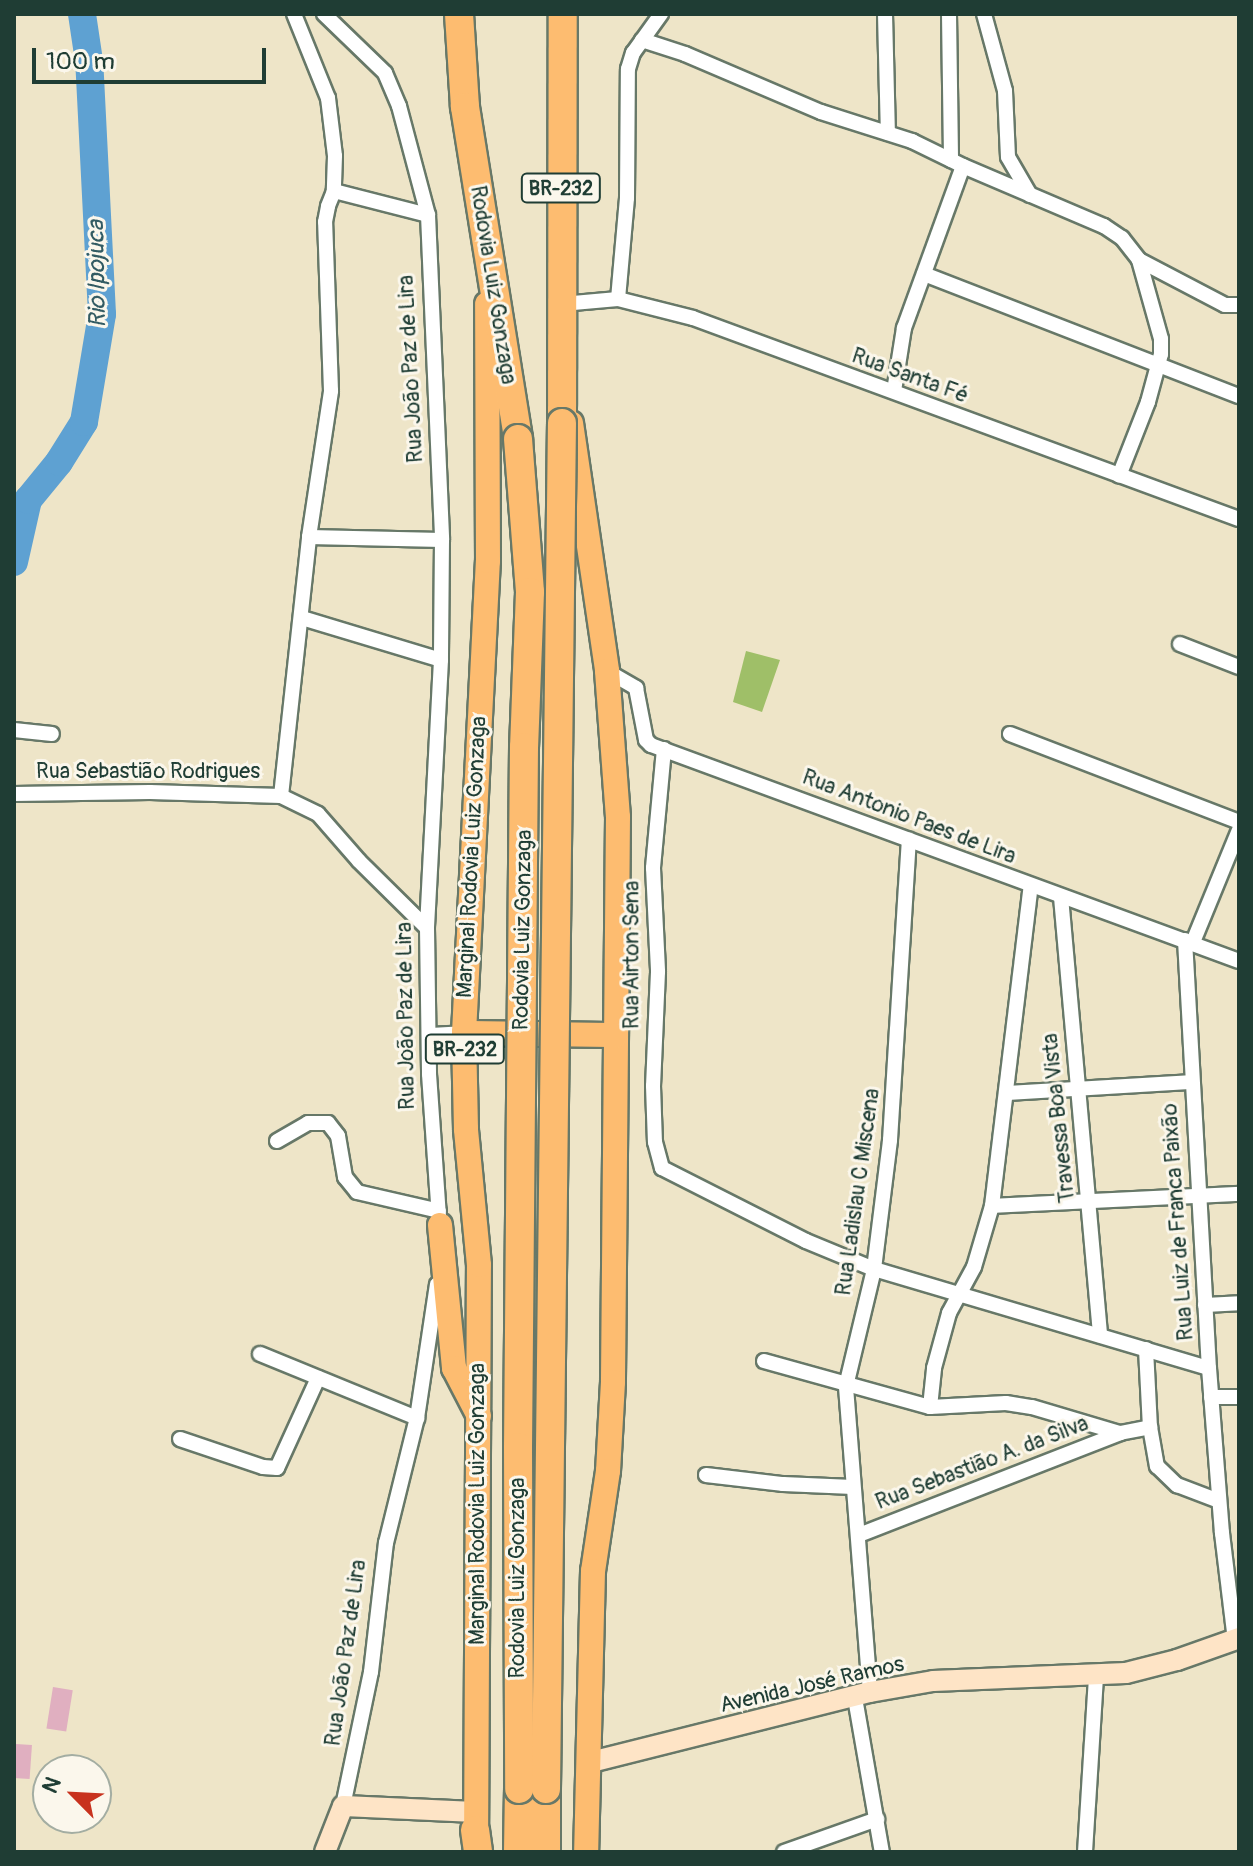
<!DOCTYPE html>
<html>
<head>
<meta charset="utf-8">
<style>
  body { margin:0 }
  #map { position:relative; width:1253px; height:1866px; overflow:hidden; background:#eee5c8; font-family:Pangolin,sans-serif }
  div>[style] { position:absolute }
  .green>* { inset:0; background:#9fbf68 }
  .river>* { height:28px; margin:-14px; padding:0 14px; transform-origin:14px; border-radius:14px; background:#5ea1d2 }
  .building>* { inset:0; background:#e0afc0; transform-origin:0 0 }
  .roads { filter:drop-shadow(2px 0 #677868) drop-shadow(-2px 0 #677868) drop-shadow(0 2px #677868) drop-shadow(0 -2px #677868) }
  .street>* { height:14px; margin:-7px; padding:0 7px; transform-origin:7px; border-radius:7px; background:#fff }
  .secondary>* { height:20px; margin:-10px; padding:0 10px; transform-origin:10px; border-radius:10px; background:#fee4c6 }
  .primary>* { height:24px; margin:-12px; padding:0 12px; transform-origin:12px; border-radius:12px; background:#fdbc70 }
  .highway>* { height:28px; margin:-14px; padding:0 14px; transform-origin:14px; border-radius:14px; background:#fdbc70 }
  .bridges { filter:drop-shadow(2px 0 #677868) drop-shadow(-2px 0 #677868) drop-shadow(0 2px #677868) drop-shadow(0 -2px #677868) }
  .highway-bridge>* { height:28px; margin:-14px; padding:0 14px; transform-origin:14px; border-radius:14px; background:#fdbc70 }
  span { translate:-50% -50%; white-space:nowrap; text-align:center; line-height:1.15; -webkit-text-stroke:6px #fbf7ec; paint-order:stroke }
  .shield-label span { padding:2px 6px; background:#fbf7ec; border:2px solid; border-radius:6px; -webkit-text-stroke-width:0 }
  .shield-label { font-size:20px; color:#1f3d34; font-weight:700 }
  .street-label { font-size:22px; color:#1f3d34 }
  .water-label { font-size:24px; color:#325b63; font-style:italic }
  .frame { position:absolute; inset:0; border:16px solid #1f3d34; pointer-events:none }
  .north { position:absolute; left:32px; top:1754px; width:80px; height:80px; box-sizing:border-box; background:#fbf7ec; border:2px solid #a3ada2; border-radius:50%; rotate:294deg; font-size:22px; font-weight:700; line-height:32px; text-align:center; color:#1f3d34 }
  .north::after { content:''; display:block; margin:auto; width:28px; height:36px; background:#c8321e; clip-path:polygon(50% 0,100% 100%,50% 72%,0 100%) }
  .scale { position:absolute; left:32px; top:48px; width:234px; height:36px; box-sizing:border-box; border:4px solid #1f3d34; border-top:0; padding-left:10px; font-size:24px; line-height:28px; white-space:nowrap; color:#1f3d34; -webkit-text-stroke:6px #fbf7ec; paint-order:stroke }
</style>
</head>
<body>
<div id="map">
  <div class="green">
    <i style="clip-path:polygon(746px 651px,780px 660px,762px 712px,733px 702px)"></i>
  </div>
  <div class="river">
    <i style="left:14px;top:562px;width:64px;rotate:-77.3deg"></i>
    <i style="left:28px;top:500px;width:49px;rotate:-50.8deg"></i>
    <i style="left:59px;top:462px;width:47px;rotate:-58deg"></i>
    <i style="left:84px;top:422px;width:109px;rotate:-80.5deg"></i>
    <i style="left:102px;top:314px;width:253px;rotate:-92.9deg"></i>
    <i style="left:89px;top:61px;width:48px;rotate:-98.5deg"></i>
  </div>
  <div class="building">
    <i style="left:53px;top:1687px;width:20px;height:42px;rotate:9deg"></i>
    <i style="left:16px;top:1744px;width:16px;height:34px;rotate:4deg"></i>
  </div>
  <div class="roads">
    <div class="street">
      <i style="left:294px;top:14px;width:91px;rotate:68deg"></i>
      <i style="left:328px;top:98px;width:58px;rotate:83.1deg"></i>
      <i style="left:335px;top:156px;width:35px;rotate:92deg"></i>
      <i style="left:324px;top:14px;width:85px;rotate:44deg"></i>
      <i style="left:385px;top:73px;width:36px;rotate:67deg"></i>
      <i style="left:399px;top:106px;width:113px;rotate:75.1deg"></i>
      <i style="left:428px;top:215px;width:325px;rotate:87.5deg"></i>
      <i style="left:442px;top:540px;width:120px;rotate:90.5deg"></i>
      <i style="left:441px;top:660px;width:268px;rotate:93deg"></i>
      <i style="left:427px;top:928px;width:146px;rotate:89.2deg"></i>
      <i style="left:429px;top:1074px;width:157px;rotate:86deg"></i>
      <i style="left:885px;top:14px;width:119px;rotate:88.6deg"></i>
      <i style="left:949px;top:14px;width:146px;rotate:89.2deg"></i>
      <i style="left:984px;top:14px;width:80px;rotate:74.7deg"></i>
      <i style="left:1005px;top:91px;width:66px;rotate:87.4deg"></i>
      <i style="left:1008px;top:157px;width:44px;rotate:59.9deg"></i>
      <i style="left:642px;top:40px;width:45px;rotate:18deg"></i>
      <i style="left:685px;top:54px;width:148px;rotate:23.1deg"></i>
      <i style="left:821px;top:112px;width:96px;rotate:17.7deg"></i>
      <i style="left:912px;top:141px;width:57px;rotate:26.1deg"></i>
      <i style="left:1139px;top:260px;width:97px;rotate:27.6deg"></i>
      <i style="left:1225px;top:305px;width:14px"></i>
      <i style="left:924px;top:274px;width:338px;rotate:21.2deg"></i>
      <i style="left:618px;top:299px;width:101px;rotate:-84.9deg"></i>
      <i style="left:627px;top:198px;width:129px;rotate:-89.6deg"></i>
      <i style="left:628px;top:69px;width:17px;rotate:-73deg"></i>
      <i style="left:633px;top:53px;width:48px;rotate:-54.3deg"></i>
      <i style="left:562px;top:304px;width:56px;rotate:-5.1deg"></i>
      <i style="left:618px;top:299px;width:77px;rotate:14.2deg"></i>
      <i style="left:693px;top:318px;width:582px;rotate:20.21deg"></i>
      <i style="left:894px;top:391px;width:64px;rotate:-81deg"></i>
      <i style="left:904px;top:328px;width:172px;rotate:-70deg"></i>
      <i style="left:963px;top:166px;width:153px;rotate:23.1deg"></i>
      <i style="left:1104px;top:226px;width:22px;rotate:34deg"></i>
      <i style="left:1122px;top:238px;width:28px;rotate:52deg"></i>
      <i style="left:1139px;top:260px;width:82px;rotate:74.4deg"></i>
      <i style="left:1161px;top:339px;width:15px;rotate:90deg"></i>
      <i style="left:1161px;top:354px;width:50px;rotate:105.2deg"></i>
      <i style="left:1148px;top:402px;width:79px;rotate:111.4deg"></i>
      <i style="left:309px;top:537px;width:133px;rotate:1.3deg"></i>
      <i style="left:302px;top:618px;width:145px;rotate:16.8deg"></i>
      <i style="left:1180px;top:644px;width:63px;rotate:21.3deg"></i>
      <i style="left:607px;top:671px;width:34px;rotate:30deg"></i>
      <i style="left:636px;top:688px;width:53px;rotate:79.1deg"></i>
      <i style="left:646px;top:740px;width:7px;rotate:45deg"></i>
      <i style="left:651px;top:745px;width:626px;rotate:20.17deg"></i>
      <i style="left:14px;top:730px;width:38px;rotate:6deg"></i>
      <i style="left:1010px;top:734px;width:245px;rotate:21deg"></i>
      <i style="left:664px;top:749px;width:120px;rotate:95.3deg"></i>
      <i style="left:653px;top:868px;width:104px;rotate:87.2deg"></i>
      <i style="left:658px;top:972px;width:114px;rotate:92.5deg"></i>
      <i style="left:653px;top:1086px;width:56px;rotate:88deg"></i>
      <i style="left:655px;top:1142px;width:27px;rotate:75deg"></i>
      <i style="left:662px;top:1168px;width:161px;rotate:26.9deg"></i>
      <i style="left:806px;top:1241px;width:74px;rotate:22.4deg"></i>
      <i style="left:874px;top:1269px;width:349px;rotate:16.5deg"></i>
      <i style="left:14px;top:794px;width:136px;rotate:-0.8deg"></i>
      <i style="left:150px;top:792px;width:131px;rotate:1.7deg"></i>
      <i style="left:281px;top:796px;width:41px;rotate:25.9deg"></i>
      <i style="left:318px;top:814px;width:62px;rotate:48.9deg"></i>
      <i style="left:359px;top:861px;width:95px;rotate:44.6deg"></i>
      <i style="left:281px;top:796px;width:261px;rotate:-83.8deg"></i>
      <i style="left:309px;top:537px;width:148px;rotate:-81.4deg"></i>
      <i style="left:331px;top:391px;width:169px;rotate:-92deg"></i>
      <i style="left:325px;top:222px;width:16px;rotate:-79deg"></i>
      <i style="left:328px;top:206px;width:16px;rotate:-68deg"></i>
      <i style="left:334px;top:191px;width:97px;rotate:14.3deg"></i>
      <i style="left:1061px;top:897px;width:440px;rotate:84.9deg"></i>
      <i style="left:1185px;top:940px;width:429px;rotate:86.8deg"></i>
      <i style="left:1209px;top:1368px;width:166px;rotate:85.5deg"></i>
      <i style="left:1222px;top:1533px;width:108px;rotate:83.1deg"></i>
      <i style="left:1193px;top:942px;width:121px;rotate:-67.7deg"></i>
      <i style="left:429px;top:1035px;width:35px;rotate:-3deg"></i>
      <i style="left:1006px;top:1093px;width:185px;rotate:-3.4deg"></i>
      <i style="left:277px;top:1141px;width:36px;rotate:-30deg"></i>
      <i style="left:308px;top:1123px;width:20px"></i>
      <i style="left:328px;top:1123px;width:16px;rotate:52deg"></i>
      <i style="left:338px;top:1136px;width:42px;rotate:80.3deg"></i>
      <i style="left:345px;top:1177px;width:19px;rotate:51deg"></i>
      <i style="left:357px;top:1192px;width:84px;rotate:13deg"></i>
      <i style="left:992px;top:1206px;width:247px;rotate:-2.8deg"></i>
      <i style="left:1205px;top:1305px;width:34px;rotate:-3deg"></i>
      <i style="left:1146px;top:1349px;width:78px;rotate:87.1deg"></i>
      <i style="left:1150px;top:1427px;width:40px;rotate:80deg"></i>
      <i style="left:1157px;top:1466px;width:28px;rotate:44deg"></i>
      <i style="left:1177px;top:1485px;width:45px;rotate:20.9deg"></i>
      <i style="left:260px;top:1354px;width:170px;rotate:22.2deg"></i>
      <i style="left:764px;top:1361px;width:172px;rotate:15.5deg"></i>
      <i style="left:930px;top:1407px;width:76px;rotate:-3deg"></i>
      <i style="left:1006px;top:1403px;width:26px;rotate:9deg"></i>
      <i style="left:1032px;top:1407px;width:92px;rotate:16.5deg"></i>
      <i style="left:1120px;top:1433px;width:31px;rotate:-11deg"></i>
      <i style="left:1211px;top:1397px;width:28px"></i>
      <i style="left:930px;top:1407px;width:39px;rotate:-84deg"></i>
      <i style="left:934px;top:1368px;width:57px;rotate:-74.7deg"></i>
      <i style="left:949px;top:1313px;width:52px;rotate:-61.5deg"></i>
      <i style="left:974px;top:1267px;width:64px;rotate:-73.6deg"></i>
      <i style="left:992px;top:1206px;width:322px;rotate:-83.1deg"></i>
      <i style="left:180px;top:1439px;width:88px;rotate:18.6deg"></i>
      <i style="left:263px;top:1467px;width:14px;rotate:4deg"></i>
      <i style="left:277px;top:1468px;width:99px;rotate:-65.5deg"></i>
      <i style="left:706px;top:1475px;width:78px;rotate:6.7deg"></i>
      <i style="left:783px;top:1484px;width:70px;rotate:2.5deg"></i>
      <i style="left:859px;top:1535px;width:280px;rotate:-21.3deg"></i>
      <i style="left:870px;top:1692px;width:307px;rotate:-94.5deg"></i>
      <i style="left:846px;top:1386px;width:120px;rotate:-76.5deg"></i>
      <i style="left:874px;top:1269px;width:130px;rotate:-82.9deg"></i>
      <i style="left:890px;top:1140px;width:301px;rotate:-86.4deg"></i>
      <i style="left:855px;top:1698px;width:156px;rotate:80.1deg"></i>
      <i style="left:343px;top:1806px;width:137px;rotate:-78.2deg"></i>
      <i style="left:371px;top:1672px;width:130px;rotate:-83.4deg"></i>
      <i style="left:386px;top:1543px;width:129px;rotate:-76.1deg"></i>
      <i style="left:417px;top:1418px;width:135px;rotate:-81.5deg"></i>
      <i style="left:784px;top:1852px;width:99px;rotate:-19.5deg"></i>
      <i style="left:1085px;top:1852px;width:176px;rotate:-86.4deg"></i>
    </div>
    <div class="secondary">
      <i style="left:587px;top:1763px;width:292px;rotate:-14.1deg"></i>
      <i style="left:870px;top:1692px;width:64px;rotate:-9.9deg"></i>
      <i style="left:933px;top:1681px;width:193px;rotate:-2.4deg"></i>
      <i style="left:1126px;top:1673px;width:53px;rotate:-14.3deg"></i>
      <i style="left:1177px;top:1660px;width:66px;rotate:-19.5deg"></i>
      <i style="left:325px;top:1852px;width:49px;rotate:-68.6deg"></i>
      <i style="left:343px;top:1806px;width:133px;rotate:2.6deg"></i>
    </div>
    <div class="primary">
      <i style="left:571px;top:423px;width:251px;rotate:81.7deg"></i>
      <i style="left:607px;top:671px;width:146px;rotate:85.7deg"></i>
      <i style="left:618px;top:817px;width:565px;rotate:90.51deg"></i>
      <i style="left:613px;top:1382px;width:89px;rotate:93.2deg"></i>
      <i style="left:608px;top:1471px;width:101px;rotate:98.5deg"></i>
      <i style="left:593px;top:1571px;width:281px;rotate:91.4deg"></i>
      <i style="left:464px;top:1033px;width:152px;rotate:0.8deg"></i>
      <i style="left:440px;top:1225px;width:144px;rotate:84.4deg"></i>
      <i style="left:454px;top:1368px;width:54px;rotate:62.5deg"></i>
      <i style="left:476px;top:1850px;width:585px;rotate:-89.71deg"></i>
      <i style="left:479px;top:1265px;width:137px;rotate:-95.5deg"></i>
      <i style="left:466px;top:1129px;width:96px;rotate:-91.2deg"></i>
      <i style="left:464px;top:1033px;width:473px;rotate:-87.1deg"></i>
      <i style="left:488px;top:561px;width:257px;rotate:-90.2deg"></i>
    </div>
    <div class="highway">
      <i style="left:459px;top:14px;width:93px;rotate:86.3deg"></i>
      <i style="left:465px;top:107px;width:336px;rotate:80.9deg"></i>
      <i style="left:562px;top:423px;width:409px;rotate:-89.9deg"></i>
      <i style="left:475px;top:1830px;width:22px;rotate:82deg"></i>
      <i style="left:518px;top:1852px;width:63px;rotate:-89.1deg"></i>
      <i style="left:546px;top:1852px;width:63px;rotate:-90deg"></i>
    </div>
  </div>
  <div class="bridges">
    <div class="highway-bridge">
      <i style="left:518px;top:439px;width:153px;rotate:85.5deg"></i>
      <i style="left:530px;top:592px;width:155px;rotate:92.2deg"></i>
      <i style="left:524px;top:747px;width:700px;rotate:90.49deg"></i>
      <i style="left:518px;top:1447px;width:342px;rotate:89.8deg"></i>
      <i style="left:546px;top:1789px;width:1366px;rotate:-89.33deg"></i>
    </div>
  </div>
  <div class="shield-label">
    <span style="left:561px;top:188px">BR-232</span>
    <span style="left:465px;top:1049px">BR-232</span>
  </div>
  <div class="street-label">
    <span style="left:493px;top:285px;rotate:81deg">Rodovia Luiz Gonzaga</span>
    <span style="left:411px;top:369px;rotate:-93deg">Rua João Paz de Lira</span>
    <span style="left:910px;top:376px;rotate:20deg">Rua Santa Fé</span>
    <span style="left:148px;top:772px">Rua Sebastião Rodrigues</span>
    <span style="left:909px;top:817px;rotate:21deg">Rua Antonio Paes de Lira</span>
    <span style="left:472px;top:857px;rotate:-87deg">Marginal Rodovia Luiz Gonzaga</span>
    <span style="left:523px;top:930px;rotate:-89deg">Rodovia Luiz Gonzaga</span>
    <span style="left:632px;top:955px;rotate:-90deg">Rua Airton Sena</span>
    <span style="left:406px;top:1016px;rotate:-91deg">Rua João Paz de Lira</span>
    <span style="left:1059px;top:1118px;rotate:-96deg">Travessa Boa Vista</span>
    <span style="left:858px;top:1192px;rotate:-82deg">Rua Ladislau C Miscena</span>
    <span style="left:1178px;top:1222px;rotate:-94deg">Rua Luiz de Franca Paixão</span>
    <span style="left:982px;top:1463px;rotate:-21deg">Rua Sebastião A. da Silva</span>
    <span style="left:478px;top:1504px;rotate:-90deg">Marginal Rodovia Luiz Gonzaga</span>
    <span style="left:518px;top:1578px;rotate:-90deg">Rodovia Luiz Gonzaga</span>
    <span style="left:346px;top:1653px;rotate:-82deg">Rua João Paz de Lira</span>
    <span style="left:812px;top:1685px;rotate:-13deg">Avenida José Ramos</span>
  </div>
  <div class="water-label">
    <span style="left:97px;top:274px;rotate:-91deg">Rio Ipojuca</span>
  </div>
  <div class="frame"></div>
  <div class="north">N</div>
  <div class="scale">100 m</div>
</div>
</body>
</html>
